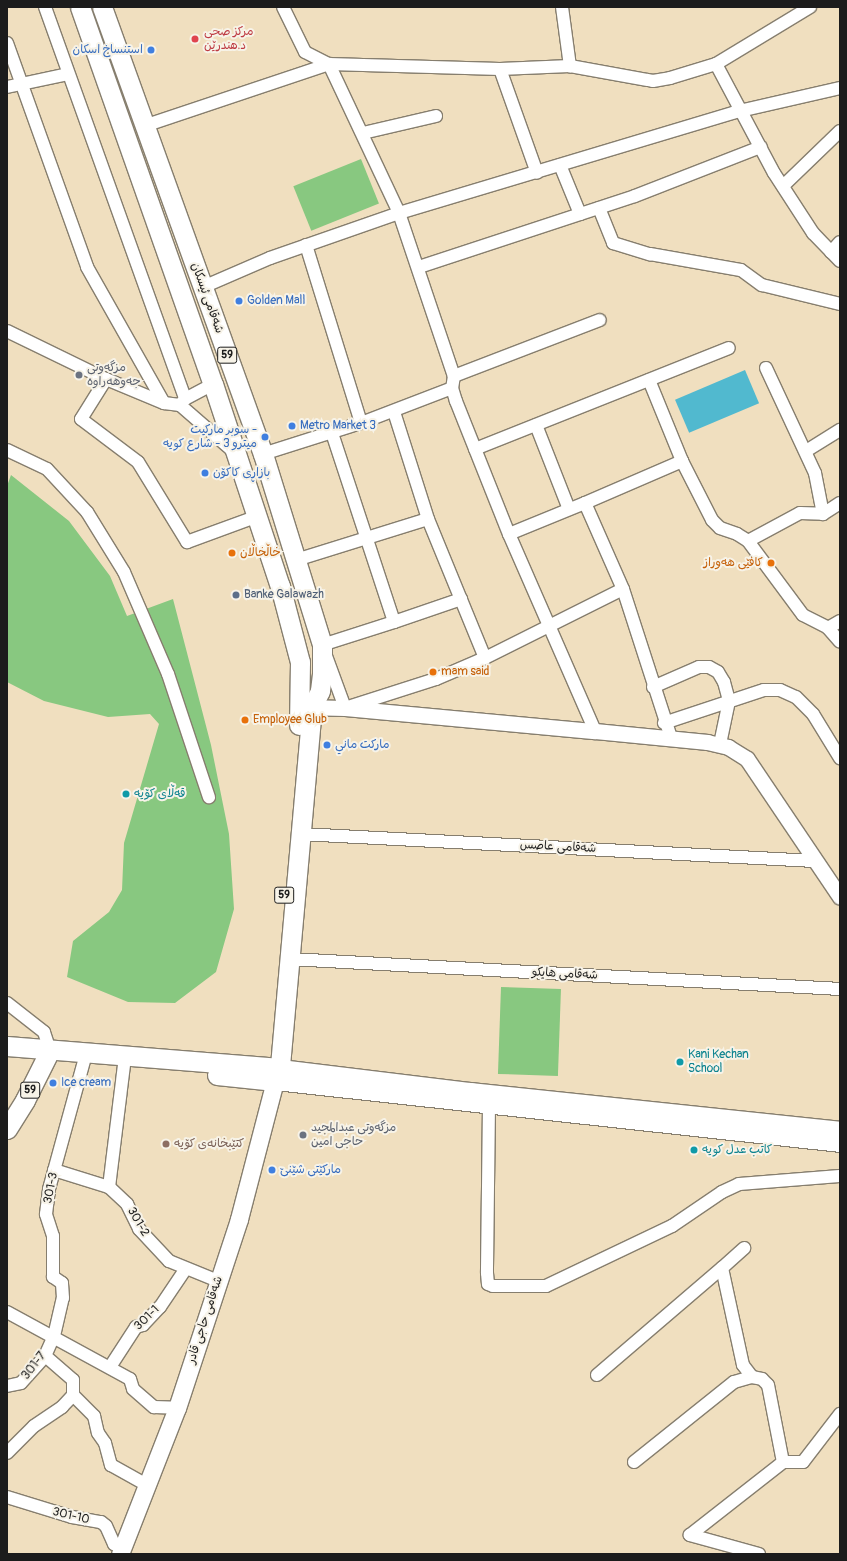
<!DOCTYPE html>
<html>
<head>
<meta charset="utf-8">
<style>
  body { margin:0 }
  #map { position:relative; width:847px; height:1561px; overflow:hidden; background:#f0dfbf; font-family:Pangolin,"Playpen Sans Arabic",sans-serif }
  div>[style] { position:absolute }
  .green>* { inset:0; background:#88c880; transform-origin:0 0 }
  .water>* { inset:0; background:#51b9cf; transform-origin:0 0 }
  .roads { filter:drop-shadow(1px 0 #867e6e) drop-shadow(-1px 0 #867e6e) drop-shadow(0 1px #867e6e) drop-shadow(0 -1px #867e6e) }
  .minor>* { height:12px; margin:-6px; padding:0 6px; transform-origin:6px; border-radius:6px; background:#fff }
  .tertiary>* { height:15px; margin:-7.5px; padding:0 7.5px; transform-origin:7.5px; border-radius:7.5px; background:#fff }
  .secondary>* { height:17px; margin:-8.5px; padding:0 8.5px; transform-origin:8.5px; border-radius:8.5px; background:#fff }
  .primary>* { height:19px; margin:-9.5px; padding:0 9.5px; transform-origin:9.5px; border-radius:9.5px; background:#fff }
  .dots>* { width:11px; height:11px; translate:-50% -50%; box-sizing:border-box; border:2px solid #f7f3e8; border-radius:50% }
  span { translate:-50% -50%; white-space:nowrap; text-align:center; line-height:1.15; -webkit-text-stroke:4px #f7f3e8; paint-order:stroke }
  .shield-label span { padding:1px 3px; background:#f7f3e8; border:1px solid; border-radius:3px; -webkit-text-stroke-width:0 }
  .shield-label { font-size:11px; color:#1c1c1c; font-weight:700 }
  .health-label { font-size:12px; color:#be3a42 }
  .left { translate:0 -50%; text-align:left }
  .shop-label { font-size:12px; color:#366cbe }
  .right { translate:-100% -50%; text-align:right }
  .street-label { font-size:12px; color:#1c1c1c }
  .worship-label { font-size:12px; color:#5b616d }
  .food-label { font-size:12px; color:#c56008 }
  .service-label { font-size:12px; color:#4e5e75 }
  .culture-label { font-size:12px; color:#0d838f }
  .education-label { font-size:12px; color:#785e54 }
  .frame { position:absolute; inset:0; border:8px solid #1c1c1c; pointer-events:none }
</style>
</head>
<body>
<div id="map">
  <div class="green">
    <i style="left:361px;top:159px;width:48px;height:73px;rotate:68deg"></i>
    <i style="clip-path:polygon(11px 475px,69px 521px,110px 576px,127px 616px,173px 599px,211px 745px,229px 834px,234px 909px,216px 972px,175px 1003px,128px 1002px,67px 977px,73px 941px,109px 912px,122px 890px,124px 843px,159px 724px,150px 714px,108px 717px,44px 701px,7px 682px,7px 486px)"></i>
    <i style="left:501px;top:987px;width:60px;height:87px;rotate:2deg"></i>
  </div>
  <div class="water">
    <i style="left:745px;top:370px;width:36px;height:76px;rotate:67deg"></i>
  </div>
  <div class="roads">
    <div class="minor">
      <i style="left:45px;top:7px;width:416px;rotate:70.3deg"></i>
      <i style="left:185px;top:399px;width:8px;rotate:130deg"></i>
      <i style="left:283px;top:7px;width:50px;rotate:63.9deg"></i>
      <i style="left:305px;top:52px;width:27px;rotate:27deg"></i>
      <i style="left:329px;top:64px;width:165px;rotate:64.8deg"></i>
      <i style="left:399px;top:213px;width:172px;rotate:71.4deg"></i>
      <i style="left:454px;top:376px;width:12px;rotate:99deg"></i>
      <i style="left:452px;top:388px;width:14px;rotate:73deg"></i>
      <i style="left:456px;top:401px;width:143px;rotate:68.3deg"></i>
      <i style="left:509px;top:534px;width:215px;rotate:66.4deg"></i>
      <i style="left:562px;top:7px;width:60px;rotate:82.3deg"></i>
      <i style="left:7px;top:43px;width:238px;rotate:70.3deg"></i>
      <i style="left:87px;top:267px;width:156px;rotate:60.5deg"></i>
      <i style="left:716px;top:64px;width:123px;rotate:62deg"></i>
      <i style="left:774px;top:173px;width:72px;rotate:57deg"></i>
      <i style="left:813px;top:233px;width:39px;rotate:46deg"></i>
      <i style="left:500px;top:69px;width:110px;rotate:70.4deg"></i>
      <i style="left:7px;top:87px;width:62px;rotate:-12deg"></i>
      <i style="left:144px;top:126px;width:195px;rotate:-18.5deg"></i>
      <i style="left:329px;top:64px;width:171px;rotate:1.7deg"></i>
      <i style="left:500px;top:69px;width:70px;rotate:-2.5deg"></i>
      <i style="left:570px;top:66px;width:84px;rotate:10.2deg"></i>
      <i style="left:653px;top:81px;width:17px;rotate:-10deg"></i>
      <i style="left:670px;top:78px;width:48px;rotate:-16.9deg"></i>
      <i style="left:716px;top:64px;width:110px;rotate:-31.2deg"></i>
      <i style="left:363px;top:133px;width:75px;rotate:-13.1deg"></i>
      <i style="left:560px;top:165px;width:53px;rotate:67.8deg"></i>
      <i style="left:783px;top:186px;width:79px;rotate:-44deg"></i>
      <i style="left:599px;top:208px;width:38px;rotate:68deg"></i>
      <i style="left:613px;top:243px;width:39px;rotate:17deg"></i>
      <i style="left:650px;top:254px;width:92px;rotate:10deg"></i>
      <i style="left:741px;top:270px;width:26px;rotate:36deg"></i>
      <i style="left:762px;top:285px;width:80px;rotate:13.7deg"></i>
      <i style="left:306px;top:245px;width:186px;rotate:72.8deg"></i>
      <i style="left:361px;top:423px;width:97px;rotate:-21deg"></i>
      <i style="left:831px;top:252px;width:13px;rotate:-48deg"></i>
      <i style="left:419px;top:267px;width:227px;rotate:-18.2deg"></i>
      <i style="left:635px;top:196px;width:135px;rotate:-21.3deg"></i>
      <i style="left:203px;top:287px;width:73px;rotate:-23.4deg"></i>
      <i style="left:270px;top:258px;width:137px;rotate:-19.2deg"></i>
      <i style="left:399px;top:213px;width:351px;rotate:-16.7deg"></i>
      <i style="left:735px;top:112px;width:108px;rotate:-12.9deg"></i>
      <i style="left:7px;top:331px;width:110px;rotate:25.9deg"></i>
      <i style="left:106px;top:379px;width:63px;rotate:22.5deg"></i>
      <i style="left:164px;top:403px;width:16px;rotate:7deg"></i>
      <i style="left:180px;top:405px;width:72px;rotate:41deg"></i>
      <i style="left:766px;top:368px;width:116px;rotate:65deg"></i>
      <i style="left:815px;top:473px;width:42px;rotate:79deg"></i>
      <i style="left:454px;top:376px;width:156px;rotate:-21deg"></i>
      <i style="left:106px;top:379px;width:47px;rotate:122deg"></i>
      <i style="left:81px;top:419px;width:71px;rotate:37deg"></i>
      <i style="left:138px;top:462px;width:94px;rotate:58.5deg"></i>
      <i style="left:187px;top:542px;width:76px;rotate:-20.1deg"></i>
      <i style="left:649px;top:380px;width:87px;rotate:67.8deg"></i>
      <i style="left:185px;top:399px;width:32px;rotate:-28deg"></i>
      <i style="left:536px;top:425px;width:90px;rotate:68.6deg"></i>
      <i style="left:332px;top:433px;width:199px;rotate:71.8deg"></i>
      <i style="left:394px;top:622px;width:76px;rotate:162.3deg"></i>
      <i style="left:322px;top:645px;width:67px;rotate:69.9deg"></i>
      <i style="left:345px;top:708px;width:96px;rotate:-17.7deg"></i>
      <i style="left:436px;top:679px;width:53px;rotate:-23.2deg"></i>
      <i style="left:485px;top:658px;width:150px;rotate:-112.3deg"></i>
      <i style="left:428px;top:519px;width:112px;rotate:-107.6deg"></i>
      <i style="left:475px;top:449px;width:273px;rotate:-21.7deg"></i>
      <i style="left:7px;top:450px;width:44px;rotate:25.4deg"></i>
      <i style="left:47px;top:469px;width:59px;rotate:47.1deg"></i>
      <i style="left:87px;top:512px;width:70px;rotate:58.3deg"></i>
      <i style="left:124px;top:572px;width:111px;rotate:66.7deg"></i>
      <i style="left:168px;top:674px;width:130px;rotate:71.6deg"></i>
      <i style="left:806px;top:451px;width:40px;rotate:-32deg"></i>
      <i style="left:263px;top:454px;width:103px;rotate:-17.6deg"></i>
      <i style="left:585px;top:503px;width:106px;rotate:-23.4deg"></i>
      <i style="left:682px;top:461px;width:66px;rotate:63deg"></i>
      <i style="left:712px;top:520px;width:11px;rotate:45deg"></i>
      <i style="left:720px;top:528px;width:18px;rotate:19deg"></i>
      <i style="left:737px;top:534px;width:13px;rotate:32deg"></i>
      <i style="left:748px;top:541px;width:92px;rotate:53.4deg"></i>
      <i style="left:803px;top:615px;width:28px;rotate:27deg"></i>
      <i style="left:828px;top:628px;width:18px;rotate:49deg"></i>
      <i style="left:509px;top:534px;width:82px;rotate:-22.2deg"></i>
      <i style="left:585px;top:503px;width:94px;rotate:66.2deg"></i>
      <i style="left:748px;top:541px;width:59px;rotate:-28.3deg"></i>
      <i style="left:800px;top:513px;width:23px;rotate:2deg"></i>
      <i style="left:823px;top:514px;width:20px;rotate:-33deg"></i>
      <i style="left:296px;top:560px;width:138px;rotate:-17.3deg"></i>
      <i style="left:394px;top:622px;width:71px;rotate:-18.9deg"></i>
      <i style="left:828px;top:628px;width:14px;rotate:-30deg"></i>
      <i style="left:485px;top:658px;width:154px;rotate:-26.6deg"></i>
      <i style="left:623px;top:589px;width:157px;rotate:72.1deg"></i>
      <i style="left:653px;top:687px;width:50px;rotate:-23.5deg"></i>
      <i style="left:699px;top:667px;width:10px"></i>
      <i style="left:709px;top:667px;width:10px;rotate:29deg"></i>
      <i style="left:718px;top:672px;width:12px;rotate:59deg"></i>
      <i style="left:724px;top:682px;width:20px;rotate:75deg"></i>
      <i style="left:729px;top:701px;width:44px;rotate:101.8deg"></i>
      <i style="left:664px;top:723px;width:105px;rotate:-18.3deg"></i>
      <i style="left:764px;top:690px;width:16px"></i>
      <i style="left:780px;top:690px;width:17px;rotate:24deg"></i>
      <i style="left:796px;top:697px;width:24px;rotate:45deg"></i>
      <i style="left:813px;top:714px;width:52px;rotate:58.5deg"></i>
      <i style="left:301px;top:834px;width:515px;rotate:3.01deg"></i>
      <i style="left:290px;top:959px;width:551px;rotate:3.12deg"></i>
      <i style="left:7px;top:1003px;width:47px;rotate:38.1deg"></i>
      <i style="left:44px;top:1032px;width:19px;rotate:72deg"></i>
      <i style="left:489px;top:1105px;width:168px;rotate:90.7deg"></i>
      <i style="left:487px;top:1273px;width:11px;rotate:85deg"></i>
      <i style="left:488px;top:1284px;width:5px;rotate:22deg"></i>
      <i style="left:493px;top:1286px;width:53px"></i>
      <i style="left:546px;top:1286px;width:140px;rotate:-25.5deg"></i>
      <i style="left:672px;top:1226px;width:60px;rotate:-34.2deg"></i>
      <i style="left:722px;top:1192px;width:19px;rotate:-25deg"></i>
      <i style="left:739px;top:1184px;width:101px;rotate:-4.5deg"></i>
      <i style="left:54px;top:1170px;width:58px;rotate:17.2deg"></i>
      <i style="left:109px;top:1187px;width:25px;rotate:43deg"></i>
      <i style="left:127px;top:1204px;width:28px;rotate:64deg"></i>
      <i style="left:139px;top:1229px;width:44px;rotate:46.8deg"></i>
      <i style="left:169px;top:1261px;width:53px;rotate:22.2deg"></i>
      <i style="left:109px;top:1187px;width:123px;rotate:-83deg"></i>
      <i style="left:722px;top:1268px;width:30px;rotate:-42deg"></i>
      <i style="left:7px;top:1312px;width:140px;rotate:28.6deg"></i>
      <i style="left:130px;top:1379px;width:10px;rotate:73deg"></i>
      <i style="left:133px;top:1389px;width:28px;rotate:41deg"></i>
      <i style="left:154px;top:1407px;width:23px;rotate:2deg"></i>
      <i style="left:110px;top:1367px;width:48px;rotate:-57deg"></i>
      <i style="left:136px;top:1327px;width:7px;rotate:-16deg"></i>
      <i style="left:143px;top:1325px;width:25px;rotate:-47deg"></i>
      <i style="left:160px;top:1307px;width:45px;rotate:-56deg"></i>
      <i style="left:597px;top:1375px;width:165px;rotate:-40.6deg"></i>
      <i style="left:722px;top:1268px;width:99px;rotate:77.8deg"></i>
      <i style="left:743px;top:1365px;width:15px;rotate:53deg"></i>
      <i style="left:7px;top:1386px;width:14px;rotate:-12deg"></i>
      <i style="left:21px;top:1383px;width:36px;rotate:-48deg"></i>
      <i style="left:45px;top:1356px;width:22px;rotate:-66deg"></i>
      <i style="left:54px;top:1336px;width:39px;rotate:-77deg"></i>
      <i style="left:63px;top:1298px;width:15px;rotate:-94deg"></i>
      <i style="left:62px;top:1283px;width:11px;rotate:-146deg"></i>
      <i style="left:53px;top:1277px;width:41px;rotate:-90deg"></i>
      <i style="left:53px;top:1236px;width:23px;rotate:-108deg"></i>
      <i style="left:46px;top:1214px;width:25px;rotate:-83deg"></i>
      <i style="left:49px;top:1189px;width:133px;rotate:-74.7deg"></i>
      <i style="left:73px;top:1395px;width:30px;rotate:45deg"></i>
      <i style="left:94px;top:1416px;width:17px;rotate:77deg"></i>
      <i style="left:98px;top:1433px;width:12px;rotate:55deg"></i>
      <i style="left:105px;top:1443px;width:23px;rotate:75deg"></i>
      <i style="left:111px;top:1465px;width:41px;rotate:29.1deg"></i>
      <i style="left:7px;top:1453px;width:38px;rotate:-45deg"></i>
      <i style="left:34px;top:1426px;width:34px;rotate:-34deg"></i>
      <i style="left:62px;top:1407px;width:16px;rotate:-47deg"></i>
      <i style="left:73px;top:1395px;width:15px;rotate:-90deg"></i>
      <i style="left:73px;top:1380px;width:37px;rotate:-139deg"></i>
      <i style="left:634px;top:1462px;width:128px;rotate:-38.7deg"></i>
      <i style="left:734px;top:1382px;width:19px;rotate:-16deg"></i>
      <i style="left:752px;top:1377px;width:10px;rotate:11deg"></i>
      <i style="left:762px;top:1379px;width:8px;rotate:45deg"></i>
      <i style="left:768px;top:1385px;width:78px;rotate:79deg"></i>
      <i style="left:7px;top:1497px;width:68px;rotate:17.1deg"></i>
      <i style="left:72px;top:1517px;width:29px;rotate:10deg"></i>
      <i style="left:101px;top:1522px;width:6px;rotate:39deg"></i>
      <i style="left:106px;top:1526px;width:20px;rotate:66deg"></i>
      <i style="left:114px;top:1544px;width:9px;rotate:32deg"></i>
      <i style="left:759px;top:1554px;width:72px;rotate:-164.6deg"></i>
      <i style="left:690px;top:1535px;width:118px;rotate:-38.1deg"></i>
      <i style="left:783px;top:1462px;width:20px"></i>
      <i style="left:803px;top:1462px;width:61px;rotate:-52.4deg"></i>
    </div>
    <div class="tertiary">
      <i style="left:302px;top:707px;width:43px;rotate:1.3deg"></i>
      <i style="left:345px;top:708px;width:251px;rotate:5.3deg"></i>
      <i style="left:595px;top:731px;width:113px;rotate:5.6deg"></i>
      <i style="left:707px;top:742px;width:22px;rotate:13deg"></i>
      <i style="left:728px;top:747px;width:22px;rotate:32deg"></i>
      <i style="left:747px;top:759px;width:166px;rotate:56deg"></i>
    </div>
    <div class="secondary">
      <i style="left:280px;top:1068px;width:192px;rotate:6.9deg"></i>
      <i style="left:471px;top:1091px;width:371px;rotate:6deg"></i>
      <i style="left:120px;top:1554px;width:157px;rotate:-68.7deg"></i>
      <i style="left:177px;top:1408px;width:199px;rotate:-71.8deg"></i>
      <i style="left:239px;top:1219px;width:143px;rotate:-75.4deg"></i>
      <i style="left:275px;top:1081px;width:568px;rotate:6.26deg"></i>
    </div>
    <div class="primary">
      <i style="left:80px;top:7px;width:400px;rotate:70.6deg"></i>
      <i style="left:213px;top:384px;width:213px;rotate:71.7deg"></i>
      <i style="left:280px;top:586px;width:79px;rotate:75.3deg"></i>
      <i style="left:300px;top:662px;width:63px;rotate:90.9deg"></i>
      <i style="left:102px;top:7px;width:475px;rotate:70.2deg"></i>
      <i style="left:263px;top:454px;width:200px;rotate:72.8deg"></i>
      <i style="left:322px;top:645px;width:29px;rotate:90deg"></i>
      <i style="left:322px;top:674px;width:17px;rotate:97deg"></i>
      <i style="left:320px;top:691px;width:18px;rotate:117deg"></i>
      <i style="left:312px;top:707px;width:362px;rotate:95.1deg"></i>
      <i style="left:280px;top:1068px;width:14px;rotate:111deg"></i>
      <i style="left:7px;top:1046px;width:274px;rotate:4.6deg"></i>
      <i style="left:217px;top:1075px;width:58px;rotate:5.9deg"></i>
      <i style="left:7px;top:1129px;width:34px;rotate:-58deg"></i>
      <i style="left:25px;top:1100px;width:56px;rotate:-63.4deg"></i>
    </div>
  </div>
  <div class="dots">
    <i style="left:195px;top:39px;background:#e0444e"></i>
    <i style="left:151px;top:50px;background:#3f7fe0"></i>
    <i style="left:239px;top:301px;background:#3f7fe0"></i>
    <i style="left:79px;top:375px;background:#6b7280"></i>
    <i style="left:292px;top:426px;background:#3f7fe0"></i>
    <i style="left:265px;top:437px;background:#3f7fe0"></i>
    <i style="left:205px;top:473px;background:#3f7fe0"></i>
    <i style="left:232px;top:553px;background:#e8710a"></i>
    <i style="left:771px;top:563px;background:#e8710a"></i>
    <i style="left:236px;top:595px;background:#5c6f8a"></i>
    <i style="left:433px;top:672px;background:#e8710a"></i>
    <i style="left:245px;top:720px;background:#e8710a"></i>
    <i style="left:327px;top:745px;background:#3f7fe0"></i>
    <i style="left:126px;top:794px;background:#0f9aa8"></i>
    <i style="left:680px;top:1062px;background:#0f9aa8"></i>
    <i style="left:53px;top:1083px;background:#3f7fe0"></i>
    <i style="left:303px;top:1135px;background:#6b7280"></i>
    <i style="left:166px;top:1144px;background:#8d6e63"></i>
    <i style="left:694px;top:1150px;background:#0f9aa8"></i>
    <i style="left:272px;top:1170px;background:#3f7fe0"></i>
  </div>
  <div class="shield-label">
    <span style="left:227px;top:355px">59</span>
    <span style="left:284px;top:895px">59</span>
    <span style="left:30px;top:1090px">59</span>
  </div>
  <div class="health-label">
    <span class="left" style="left:204px;top:39px">مرکز صحی<br>د.هندرێن</span>
  </div>
  <div class="shop-label">
    <span class="right" style="left:143px;top:50px">استنساخ اسکان</span>
    <span class="left" style="left:247px;top:301px">Golden Mall</span>
    <span class="left" style="left:300px;top:426px">Metro Market 3</span>
    <span class="right" style="left:257px;top:437px">سوبر ماركيت -<br>ميترو 3 - شارع كويه</span>
    <span class="left" style="left:213px;top:473px">بازاڕی کاکۆن</span>
    <span class="left" style="left:335px;top:745px">مارکت ماني</span>
    <span class="left" style="left:61px;top:1083px">Ice cream</span>
    <span class="left" style="left:280px;top:1170px">ماركێتى شێنێ</span>
  </div>
  <div class="street-label">
    <span style="left:207px;top:298px;rotate:70deg">شەقامی ئیسکان</span>
    <span style="left:558px;top:847px;rotate:3deg">شه‌قامی عاصس</span>
    <span style="left:565px;top:974px;rotate:3deg">شه‌قامی هایكو</span>
    <span style="left:51px;top:1188px;rotate:-79deg">301-3</span>
    <span style="left:138px;top:1222px;rotate:60deg">301-2</span>
    <span style="left:147px;top:1318px;rotate:-44deg">301-1</span>
    <span style="left:205px;top:1320px;rotate:-72deg">شەقامی حاجی قادر</span>
    <span style="left:34px;top:1366px;rotate:-52deg">301-7</span>
    <span style="left:71px;top:1516px;rotate:13deg">301-10</span>
  </div>
  <div class="worship-label">
    <span class="left" style="left:87px;top:375px">مزگه‌وتی<br>جه‌وهه‌راوه</span>
    <span class="left" style="left:311px;top:1135px">مزگه‌وتی عبدالمجید<br>حاجی امین</span>
  </div>
  <div class="food-label">
    <span class="left" style="left:240px;top:553px">خاڵخاڵان</span>
    <span class="right" style="left:763px;top:563px">کافێی هەوراز</span>
    <span class="left" style="left:441px;top:672px">mam said</span>
    <span class="left" style="left:253px;top:720px">Employee Glub</span>
  </div>
  <div class="service-label">
    <span class="left" style="left:244px;top:595px">Banke Galawazh</span>
  </div>
  <div class="culture-label">
    <span class="left" style="left:134px;top:794px">قەڵای کۆیە</span>
    <span class="left" style="left:688px;top:1062px">Kani Kechan<br>School</span>
    <span class="left" style="left:702px;top:1150px">كاتب عدل كويه</span>
  </div>
  <div class="education-label">
    <span class="left" style="left:174px;top:1144px">كتێبخانه‌ی كۆیه‌</span>
  </div>
  <div class="frame"></div>
</div>
</body>
</html>
